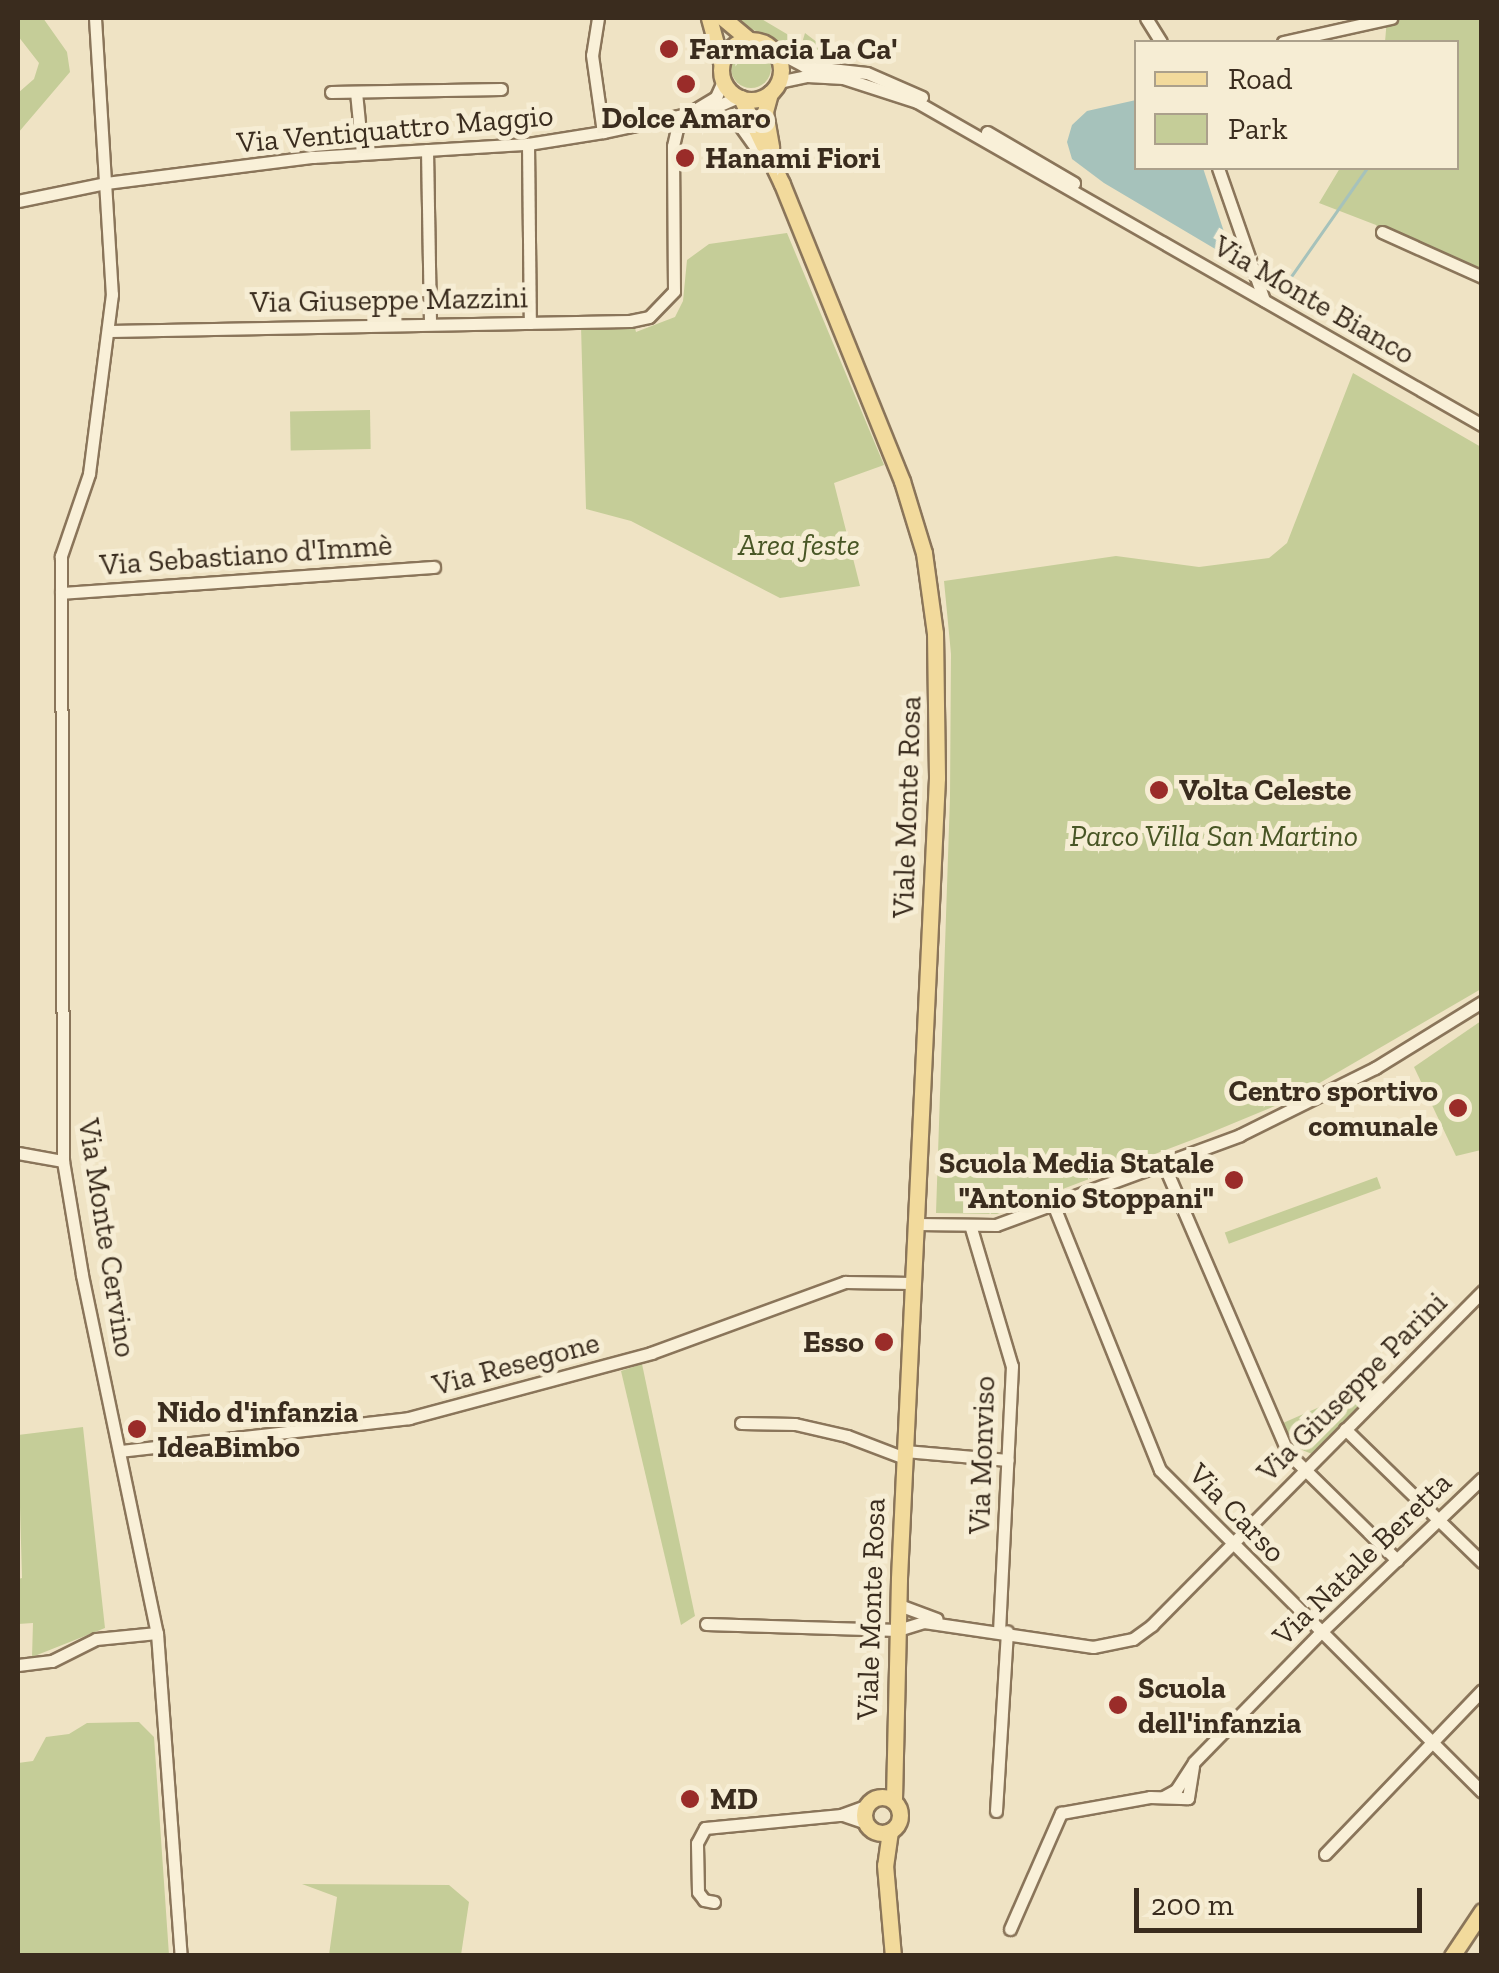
<!DOCTYPE html>
<html>
<head>
<meta charset="utf-8">
<style>
  body { margin:0 }
  #map { position:relative; width:1499px; height:1973px; overflow:hidden; background:#efe3c4; font-family:"Zilla Slab",serif }
  div>[style] { position:absolute }
  .green>* { inset:0; background:#c5cd98; transform-origin:0 0 }
  .round { border-radius:50% }
  .water>* { inset:0; background:#a6c2bb }
  .stream>* { height:2.5px; margin:-1.25px; padding:0 1.25px; transform-origin:1.25px; border-radius:1.25px; background:#a6c2bb }
  .roads { filter:drop-shadow(2px 0 #8a755a) drop-shadow(-2px 0 #8a755a) drop-shadow(0 2px #8a755a) drop-shadow(0 -2px #8a755a) }
  .minor>* { height:11px; margin:-5.5px; padding:0 5.5px; transform-origin:5.5px; border-radius:5.5px; background:#f9f0d8 }
  .major>* { height:15px; margin:-7.5px; padding:0 7.5px; transform-origin:7.5px; border-radius:7.5px; background:#f2da9c }
  .major>.ring { margin:-7.5px; padding:0; box-sizing:content-box; background:none; border:15px solid #f2da9c; border-radius:50% }
  .dots>* { width:28px; height:28px; translate:-50% -50%; box-sizing:border-box; border:5px solid #f6edd4; border-radius:50% }
  span { translate:-50% -50%; white-space:nowrap; text-align:center; line-height:1.15; -webkit-text-stroke:10px #f6edd4; paint-order:stroke }
  .poi-label { font-size:30px; color:#3a2c1e; font-weight:700 }
  .left { translate:0 -50%; text-align:left }
  .right { translate:-100% -50%; text-align:right }
  .street-label { font-size:30px; color:#3a2c1e }
  .park-label { font-size:30px; color:#485625; font-style:italic }
  .frame { position:absolute; inset:0; border:20px solid #3a2c1e; pointer-events:none }
  .legend { position:absolute; left:1134px; top:40px; width:325px; height:130px; box-sizing:border-box; background:#f6edd4; border:2px solid #aba08b; margin:0; padding:12px 18px; list-style:none; font-size:30px; color:#3a2c1e }
  .legend li { display:flex; align-items:center; gap:20px; height:50px }
  .legend b { width:50px; border:2px solid #aba08b }
  .scale { position:absolute; left:1134px; top:1888px; width:288px; height:45px; box-sizing:border-box; border:5px solid #3a2c1e; border-top:0; padding-left:12px; font-size:30px; line-height:35px; white-space:nowrap; color:#3a2c1e; -webkit-text-stroke:8px #f6edd4; paint-order:stroke }
</style>
</head>
<body>
<div id="map">
  <div class="green">
    <i style="clip-path:polygon(18px 18px,43px 18px,67px 52px,70px 72px,18px 133px,18px 93px,34px 79px,39px 63px,18px 36px)"></i>
    <i style="clip-path:polygon(728px 18px,760px 18px,802px 43px,805px 33px,818px 43px,818px 54px,799px 60px,771px 38px)"></i>
    <i style="clip-path:polygon(1387px 18px,1481px 18px,1481px 277px,1382px 232px,1376px 225px,1319px 203px,1340px 168px,1456px 168px,1456px 42px,1385px 42px)"></i>
    <i class="round" style="left:731px;top:48px;width:40px;height:40px"></i>
    <i style="clip-path:polygon(787px 233px,884px 465px,834px 483px,860px 586px,780px 598px,631px 521px,586px 509px,581px 326px,634px 324px,636px 332px,675px 317px,683px 301px,687px 260px,709px 244px)"></i>
    <i style="clip-path:polygon(1353px 373px,1481px 447px,1481px 989px,1292px 1099px,1205px 1135px,997px 1214px,936px 1213px,950px 797px,951px 654px,944px 581px,1116px 556px,1199px 567px,1269px 558px,1287px 543px)"></i>
    <i style="left:370px;top:410px;width:39px;height:80px;rotate:89deg"></i>
    <i style="clip-path:polygon(1481px 1021px,1481px 1150px,1456px 1156px,1414px 1067px)"></i>
    <i style="left:1377px;top:1177px;width:12px;height:162px;rotate:70deg"></i>
    <i style="clip-path:polygon(642px 1364px,695px 1616px,681px 1625px,621px 1371px)"></i>
    <i style="clip-path:polygon(1356px 1391px,1361px 1405px,1312px 1454px,1292px 1446px,1283px 1423px)"></i>
    <i style="clip-path:polygon(83px 1427px,105px 1628px,32px 1657px,33px 1623px,18px 1624px,18px 1579px,22px 1578px,18px 1435px)"></i>
    <i style="clip-path:polygon(139px 1722px,154px 1737px,169px 1955px,18px 1955px,18px 1763px,33px 1761px,46px 1737px,69px 1734px,87px 1723px)"></i>
    <i style="clip-path:polygon(302px 1884px,449px 1885px,469px 1902px,461px 1955px,329px 1955px,337px 1897px)"></i>
  </div>
  <div class="water">
    <i style="clip-path:polygon(1136px 100px,1136px 168px,1203px 168px,1229px 247px,1222px 253px,1104px 183px,1072px 159px,1067px 142px,1072px 125px,1087px 111px)"></i>
  </div>
  <div class="stream">
    <i style="left:1283px;top:288px;width:146px;rotate:-55deg"></i>
  </div>
  <div class="roads">
    <div class="minor">
      <i style="left:95px;top:18px;width:277px;rotate:86.5deg"></i>
      <i style="left:112px;top:294px;width:181px;rotate:97.3deg"></i>
      <i style="left:89px;top:474px;width:87px;rotate:108.9deg"></i>
      <i style="left:61px;top:556px;width:605px;rotate:89.81deg"></i>
      <i style="left:63px;top:1161px;width:116px;rotate:80.5deg"></i>
      <i style="left:82px;top:1275px;width:366px;rotate:78.2deg"></i>
      <i style="left:157px;top:1633px;width:324px;rotate:85.8deg"></i>
      <i style="left:598px;top:18px;width:37px;rotate:99deg"></i>
      <i style="left:592px;top:55px;width:78px;rotate:81.9deg"></i>
      <i style="left:1146px;top:18px;width:28px;rotate:58deg"></i>
      <i style="left:1283px;top:42px;width:111px;rotate:-12.5deg"></i>
      <i style="left:774px;top:50px;width:34px;rotate:28deg"></i>
      <i style="left:804px;top:66px;width:63px;rotate:6.3deg"></i>
      <i style="left:867px;top:73px;width:60px;rotate:23.6deg"></i>
      <i style="left:778px;top:82px;width:30px;rotate:-12deg"></i>
      <i style="left:807px;top:76px;width:36px;rotate:3deg"></i>
      <i style="left:843px;top:78px;width:78px;rotate:18deg"></i>
      <i style="left:917px;top:102px;width:651px;rotate:29.76deg"></i>
      <i style="left:331px;top:92px;width:170px;rotate:-1deg"></i>
      <i style="left:356px;top:92px;width:61px;rotate:84.4deg"></i>
      <i style="left:702px;top:113px;width:39px;rotate:-24deg"></i>
      <i style="left:688px;top:114px;width:48px;rotate:7.1deg"></i>
      <i style="left:736px;top:120px;width:47px;rotate:54.6deg"></i>
      <i style="left:987px;top:132px;width:101px;rotate:30.4deg"></i>
      <i style="left:528px;top:144px;width:179px;rotate:89.4deg"></i>
      <i style="left:427px;top:150px;width:174px;rotate:89deg"></i>
      <i style="left:1218px;top:168px;width:140px;rotate:70.8deg"></i>
      <i style="left:18px;top:201px;width:90px;rotate:-11.6deg"></i>
      <i style="left:106px;top:183px;width:209px;rotate:-7.2deg"></i>
      <i style="left:313px;top:157px;width:215px;rotate:-3.5deg"></i>
      <i style="left:528px;top:144px;width:76px;rotate:-9.1deg"></i>
      <i style="left:603px;top:132px;width:87px;rotate:-12deg"></i>
      <i style="left:688px;top:114px;width:33px;rotate:-31deg"></i>
      <i style="left:716px;top:97px;width:17px;rotate:-66deg"></i>
      <i style="left:1382px;top:232px;width:110px;rotate:24.2deg"></i>
      <i style="left:110px;top:331px;width:520px;rotate:-1.1deg"></i>
      <i style="left:630px;top:321px;width:19px;rotate:-12deg"></i>
      <i style="left:649px;top:317px;width:36px;rotate:-46deg"></i>
      <i style="left:674px;top:291px;width:145px;rotate:-90.4deg"></i>
      <i style="left:673px;top:146px;width:31px;rotate:-77deg"></i>
      <i style="left:61px;top:593px;width:374px;rotate:-4deg"></i>
      <i style="left:18px;top:1153px;width:46px;rotate:10.1deg"></i>
      <i style="left:1164px;top:1165px;width:314px;rotate:66.7deg"></i>
      <i style="left:1288px;top:1453px;width:153px;rotate:44.5deg"></i>
      <i style="left:1053px;top:1204px;width:287px;rotate:68.1deg"></i>
      <i style="left:1160px;top:1470px;width:455px;rotate:45deg"></i>
      <i style="left:917px;top:1224px;width:79px;rotate:0.7deg"></i>
      <i style="left:996px;top:1225px;width:260px;rotate:-20.2deg"></i>
      <i style="left:1240px;top:1135px;width:151px;rotate:-26.4deg"></i>
      <i style="left:1375px;top:1068px;width:126px;rotate:-31.7deg"></i>
      <i style="left:971px;top:1228px;width:144px;rotate:73.5deg"></i>
      <i style="left:1012px;top:1366px;width:264px;rotate:92.8deg"></i>
      <i style="left:741px;top:1423px;width:54px;rotate:1.1deg"></i>
      <i style="left:795px;top:1424px;width:53px;rotate:13deg"></i>
      <i style="left:847px;top:1436px;width:62px;rotate:20.8deg"></i>
      <i style="left:1345px;top:1429px;width:191px;rotate:44.2deg"></i>
      <i style="left:120px;top:1451px;width:291px;rotate:-6.5deg"></i>
      <i style="left:409px;top:1418px;width:251px;rotate:-15deg"></i>
      <i style="left:651px;top:1353px;width:207px;rotate:-20.1deg"></i>
      <i style="left:845px;top:1282px;width:68px;rotate:0.8deg"></i>
      <i style="left:905px;top:1451px;width:103px;rotate:5deg"></i>
      <i style="left:899px;top:1605px;width:40px;rotate:20.2deg"></i>
      <i style="left:706px;top:1624px;width:192px;rotate:1.8deg"></i>
      <i style="left:898px;top:1630px;width:27px;rotate:-17deg"></i>
      <i style="left:924px;top:1622px;width:171px;rotate:8.4deg"></i>
      <i style="left:1093px;top:1647px;width:41px;rotate:-11.3deg"></i>
      <i style="left:1133px;top:1639px;width:24px;rotate:-36deg"></i>
      <i style="left:1152px;top:1625px;width:470px;rotate:-45.3deg"></i>
      <i style="left:18px;top:1665px;width:34px;rotate:-7deg"></i>
      <i style="left:52px;top:1661px;width:49px;rotate:-26.6deg"></i>
      <i style="left:96px;top:1639px;width:61px;rotate:-5.6deg"></i>
      <i style="left:1163px;top:1797px;width:15px;rotate:-28deg"></i>
      <i style="left:1176px;top:1790px;width:33px;rotate:-57deg"></i>
      <i style="left:1194px;top:1762px;width:180px;rotate:-45.7deg"></i>
      <i style="left:1320px;top:1633px;width:224px;rotate:-43.7deg"></i>
      <i style="left:996px;top:1811px;width:180px;rotate:-86.5deg"></i>
      <i style="left:846px;top:1816px;width:21px;rotate:19deg"></i>
      <i style="left:1325px;top:1854px;width:227px;rotate:-46.2deg"></i>
      <i style="left:714px;top:1902px;width:10px;rotate:-169deg"></i>
      <i style="left:704px;top:1900px;width:10px;rotate:-127deg"></i>
      <i style="left:698px;top:1892px;width:49px;rotate:-91.2deg"></i>
      <i style="left:697px;top:1843px;width:17px;rotate:-62deg"></i>
      <i style="left:705px;top:1828px;width:137px;rotate:-5.5deg"></i>
      <i style="left:841px;top:1815px;width:27px;rotate:-20deg"></i>
      <i style="left:1010px;top:1929px;width:127px;rotate:-66.3deg"></i>
      <i style="left:1061px;top:1813px;width:90px;rotate:-10.2deg"></i>
      <i style="left:1150px;top:1797px;width:38px;rotate:2deg"></i>
      <i style="left:1188px;top:1798px;width:32px;rotate:-81deg"></i>
    </div>
    <div class="major">
      <i style="left:709px;top:18px;width:46px;rotate:74.7deg"></i>
      <i style="left:723px;top:18px;width:34px;rotate:40deg"></i>
      <i class="ring" style="left:721px;top:40px;width:45px;height:45px"></i>
      <i style="left:770px;top:93px;width:20px;rotate:105deg"></i>
      <i style="left:765px;top:112px;width:36px;rotate:80deg"></i>
      <i style="left:741px;top:98px;width:95px;rotate:64.5deg"></i>
      <i style="left:782px;top:184px;width:320px;rotate:68deg"></i>
      <i style="left:902px;top:481px;width:75px;rotate:73deg"></i>
      <i style="left:924px;top:553px;width:81px;rotate:82.2deg"></i>
      <i style="left:935px;top:633px;width:145px;rotate:89.2deg"></i>
      <i style="left:937px;top:778px;width:802px;rotate:92.72deg"></i>
      <i style="left:899px;top:1579px;width:222px;rotate:91.3deg"></i>
      <i class="ring" style="left:864px;top:1797px;width:21px;height:21px"></i>
      <i style="left:890px;top:1831px;width:34px;rotate:98deg"></i>
      <i style="left:885px;top:1865px;width:91px;rotate:85deg"></i>
      <i style="left:1452px;top:1956px;width:54px;rotate:-56.3deg"></i>
    </div>
  </div>
  <div class="dots">
    <i style="left:669px;top:49px;background:#9a2c29"></i>
    <i style="left:686px;top:84px;background:#9a2c29"></i>
    <i style="left:685px;top:158px;background:#9a2c29"></i>
    <i style="left:1159px;top:790px;background:#9a2c29"></i>
    <i style="left:1458px;top:1108px;background:#9a2c29"></i>
    <i style="left:1234px;top:1180px;background:#9a2c29"></i>
    <i style="left:884px;top:1342px;background:#9a2c29"></i>
    <i style="left:137px;top:1429px;background:#9a2c29"></i>
    <i style="left:1118px;top:1705px;background:#9a2c29"></i>
    <i style="left:690px;top:1799px;background:#9a2c29"></i>
  </div>
  <div class="poi-label">
    <span class="left" style="left:689px;top:49px">Farmacia La Ca'</span>
    <span style="left:686px;top:118px">Dolce Amaro</span>
    <span class="left" style="left:705px;top:158px">Hanami Fiori</span>
    <span class="left" style="left:1179px;top:790px">Volta Celeste</span>
    <span class="right" style="left:1438px;top:1108px">Centro sportivo<br>comunale</span>
    <span class="right" style="left:1214px;top:1180px">Scuola Media Statale<br>"Antonio Stoppani"</span>
    <span class="right" style="left:864px;top:1342px">Esso</span>
    <span class="left" style="left:157px;top:1429px">Nido d'infanzia<br>IdeaBimbo</span>
    <span class="left" style="left:1138px;top:1705px">Scuola<br>dell'infanzia</span>
    <span class="left" style="left:710px;top:1799px">MD</span>
  </div>
  <div class="street-label">
    <span style="left:395px;top:129px;rotate:-5deg">Via Ventiquattro Maggio</span>
    <span style="left:389px;top:300px;rotate:-1deg">Via Giuseppe Mazzini</span>
    <span style="left:1314px;top:300px;rotate:30deg">Via Monte Bianco</span>
    <span style="left:246px;top:555px;rotate:-4deg">Via Sebastiano d'Immè</span>
    <span style="left:907px;top:807px;rotate:-88deg">Viale Monte Rosa</span>
    <span style="left:107px;top:1238px;rotate:81deg">Via Monte Cervino</span>
    <span style="left:516px;top:1364px;rotate:-15deg">Via Resegone</span>
    <span style="left:1352px;top:1387px;rotate:-45deg">Via Giuseppe Parini</span>
    <span style="left:982px;top:1455px;rotate:-88deg">Via Monviso</span>
    <span style="left:1237px;top:1513px;rotate:46deg">Via Carso</span>
    <span style="left:1362px;top:1559px;rotate:-44deg">Via Natale Beretta</span>
    <span style="left:871px;top:1609px;rotate:-88deg">Viale Monte Rosa</span>
  </div>
  <div class="park-label">
    <span style="left:799px;top:545px">Area feste</span>
    <span style="left:1214px;top:836px">Parco Villa San Martino</span>
  </div>
  <div class="frame"></div>
  <ul class="legend">
  <li><b style="height:12px;background:#f2da9c"></b>Road</li>
  <li><b style="height:28px;background:#c5cd98"></b>Park</li>
  </ul>
  <div class="scale">200 m</div>
</div>
</body>
</html>
